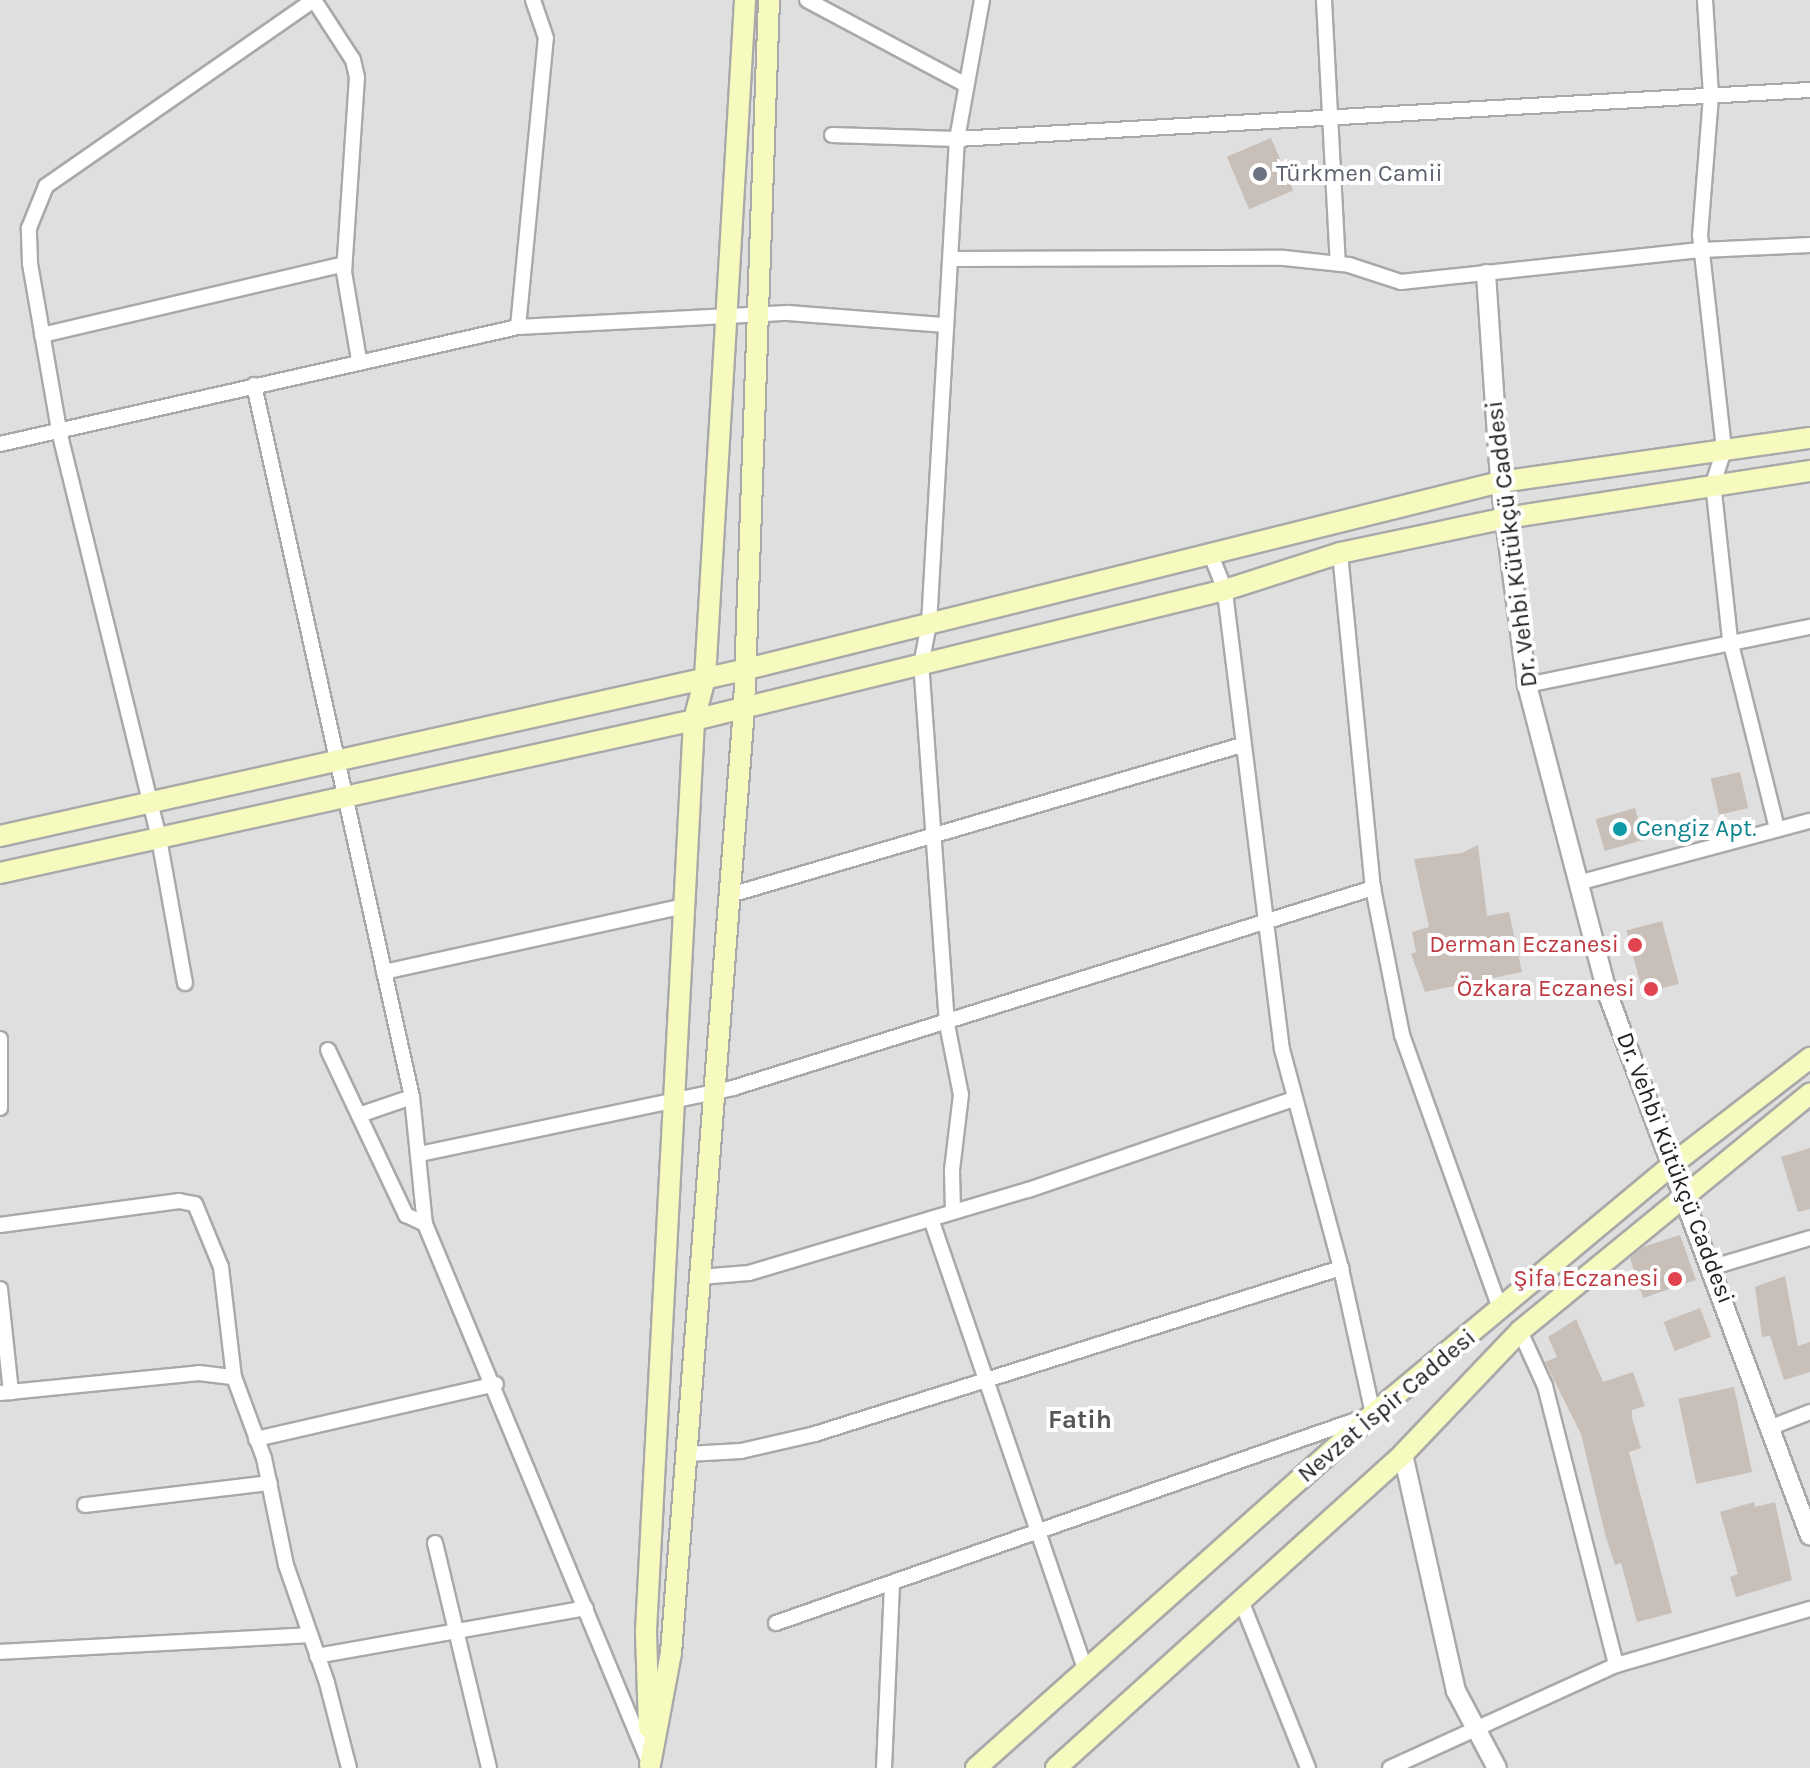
<!DOCTYPE html>
<html>
<head>
<meta charset="utf-8">
<style>
  body { margin:0 }
  #map { position:relative; width:1810px; height:1768px; overflow:hidden; background:#f2efe9; font-family:Karla,sans-serif }
  div>[style] { position:absolute }
  .residential>* { inset:0; background:#e0dfdf; transform-origin:0 0 }
  .building>* { inset:0; background:#c7bfb8; transform-origin:0 0 }
  .roads { filter:drop-shadow(2px 0 #a9a9a9) drop-shadow(-2px 0 #a9a9a9) drop-shadow(0 2px #a9a9a9) drop-shadow(0 -2px #a9a9a9) }
  .minor>* { height:14px; margin:-7px; padding:0 7px; transform-origin:7px; border-radius:7px; background:#fff }
  .tertiary>* { height:18px; margin:-9px; padding:0 9px; transform-origin:9px; border-radius:9px; background:#fff }
  .secondary>* { height:20px; margin:-10px; padding:0 10px; transform-origin:10px; border-radius:10px; background:#f7fabf }
  .dots>* { width:22px; height:22px; translate:-50% -50%; box-sizing:border-box; border:4px solid #fff; border-radius:50% }
  span { translate:-50% -50%; white-space:nowrap; text-align:center; line-height:1.15; -webkit-text-stroke:8px #fff; paint-order:stroke }
  .worship-label { font-size:24px; color:#5b616d }
  .left { translate:0 -50%; text-align:left }
  .street-label { font-size:24px; color:#222 }
  .culture-label { font-size:24px; color:#0d838f }
  .health-label { font-size:24px; color:#be3a42 }
  .right { translate:-100% -50%; text-align:right }
  .neighbourhood-label { font-size:26px; color:#555; font-weight:700 }
</style>
</head>
<body>
<div id="map">
  <div class="residential">
    <i style="left:0;top:0;width:1810px;height:1768px"></i>
  </div>
  <div class="building">
    <i style="left:1271px;top:138px;width:57px;height:48px;rotate:67deg"></i>
    <i style="left:1740px;top:772px;width:37px;height:30px;rotate:77deg"></i>
    <i style="left:1635px;top:808px;width:33px;height:41px;rotate:74deg"></i>
    <i style="clip-path:polygon(1478px 845px,1487px 916px,1509px 912px,1522px 972px,1425px 992px,1411px 954px,1416px 952px,1412px 932px,1429px 927px,1414px 859px,1462px 853px)"></i>
    <i style="left:1662px;top:921px;width:65px;height:37px;rotate:75deg"></i>
    <i style="clip-path:polygon(1810px 1148px,1810px 1209px,1798px 1212px,1781px 1157px)"></i>
    <i style="clip-path:polygon(1680px 1235px,1696px 1280px,1643px 1298px,1630px 1258px,1643px 1247px)"></i>
    <i style="clip-path:polygon(1785px 1276px,1798px 1346px,1810px 1342px,1810px 1372px,1784px 1380px,1770px 1336px,1762px 1337px,1755px 1287px)"></i>
    <i style="left:1700px;top:1308px;width:31px;height:39px;rotate:69deg"></i>
    <i style="clip-path:polygon(1576px 1319px,1603px 1382px,1633px 1372px,1645px 1406px,1632px 1410px,1632px 1418px,1641px 1448px,1629px 1452px,1672px 1613px,1637px 1622px,1621px 1563px,1615px 1565px,1605px 1534px,1581px 1434px,1545px 1362px,1557px 1357px,1548px 1337px)"></i>
    <i style="left:1734px;top:1387px;width:87px;height:57px;rotate:78deg"></i>
    <i style="clip-path:polygon(1754px 1502px,1755px 1507px,1775px 1502px,1792px 1580px,1736px 1597px,1730px 1577px,1738px 1574px,1720px 1512px)"></i>
  </div>
  <div class="roads">
    <div class="minor">
      <i style="left:314px;top:0;width:72px;rotate:57deg"></i>
      <i style="left:353px;top:60px;width:17px;rotate:77deg"></i>
      <i style="left:357px;top:77px;width:195px;rotate:93.8deg"></i>
      <i style="left:344px;top:272px;width:89px;rotate:80.3deg"></i>
      <i style="left:807px;top:0;width:178px;rotate:28.1deg"></i>
      <i style="left:1324px;top:0;width:263px;rotate:87deg"></i>
      <i style="left:1705px;top:0;width:96px;rotate:86.4deg"></i>
      <i style="left:1711px;top:96px;width:139px;rotate:94.5deg"></i>
      <i style="left:1700px;top:235px;width:216px;rotate:83.6deg"></i>
      <i style="left:1724px;top:450px;width:35px;rotate:108deg"></i>
      <i style="left:1713px;top:483px;width:158px;rotate:83.8deg"></i>
      <i style="left:1730px;top:640px;width:195px;rotate:76deg"></i>
      <i style="left:832px;top:135px;width:125px;rotate:1.8deg"></i>
      <i style="left:957px;top:139px;width:854px;rotate:-3.29deg"></i>
      <i style="left:953px;top:259px;width:331px;rotate:-0.2deg"></i>
      <i style="left:1284px;top:258px;width:65px;rotate:6.1deg"></i>
      <i style="left:1349px;top:265px;width:55px;rotate:18.1deg"></i>
      <i style="left:1401px;top:282px;width:303px;rotate:-6.1deg"></i>
      <i style="left:1702px;top:250px;width:108px;rotate:-2.7deg"></i>
      <i style="left:518px;top:327px;width:290px;rotate:-84.5deg"></i>
      <i style="left:546px;top:38px;width:40px;rotate:-108.9deg"></i>
      <i style="left:42px;top:335px;width:310px;rotate:-13.2deg"></i>
      <i style="left:254px;top:385px;width:729px;rotate:77.49deg"></i>
      <i style="left:412px;top:1097px;width:128px;rotate:84.2deg"></i>
      <i style="left:425px;top:1224px;width:586px;rotate:67.42deg"></i>
      <i style="left:0;top:444px;width:531px;rotate:-12.73deg"></i>
      <i style="left:518px;top:327px;width:270px;rotate:-3deg"></i>
      <i style="left:788px;top:313px;width:155px;rotate:4.4deg"></i>
      <i style="left:1340px;top:553px;width:337px;rotate:84.4deg"></i>
      <i style="left:1373px;top:888px;width:150px;rotate:78.8deg"></i>
      <i style="left:1402px;top:1035px;width:293px;rotate:70.3deg"></i>
      <i style="left:1527px;top:685px;width:289px;rotate:-11.6deg"></i>
      <i style="left:1578px;top:883px;width:240px;rotate:-15deg"></i>
      <i style="left:730px;top:895px;width:534px;rotate:-16.33deg"></i>
      <i style="left:384px;top:972px;width:307px;rotate:-12.4deg"></i>
      <i style="left:185px;top:983px;width:147px;rotate:-100.2deg"></i>
      <i style="left:159px;top:838px;width:420px;rotate:-103.8deg"></i>
      <i style="left:59px;top:430px;width:169px;rotate:-99.9deg"></i>
      <i style="left:30px;top:263px;width:35px;rotate:-92deg"></i>
      <i style="left:29px;top:228px;width:45px;rotate:-68deg"></i>
      <i style="left:46px;top:186px;width:326px;rotate:-34.8deg"></i>
      <i style="left:0;top:1039px;width:69px;rotate:90deg"></i>
      <i style="left:328px;top:1050px;width:183px;rotate:64.7deg"></i>
      <i style="left:406px;top:1215px;width:21px;rotate:25deg"></i>
      <i style="left:359px;top:1115px;width:56px;rotate:-18.8deg"></i>
      <i style="left:420px;top:1154px;width:320px;rotate:-11.9deg"></i>
      <i style="left:733px;top:1088px;width:671px;rotate:-17.35deg"></i>
      <i style="left:953px;top:1212px;width:42px;rotate:-91.4deg"></i>
      <i style="left:952px;top:1170px;width:76px;rotate:-83.2deg"></i>
      <i style="left:961px;top:1095px;width:72px;rotate:-101.2deg"></i>
      <i style="left:947px;top:1024px;width:360px;rotate:-94.1deg"></i>
      <i style="left:921px;top:665px;width:42px;rotate:-79deg"></i>
      <i style="left:929px;top:624px;width:486px;rotate:-86.7deg"></i>
      <i style="left:957px;top:139px;width:141px;rotate:-79.8deg"></i>
      <i style="left:931px;top:1219px;width:478px;rotate:71.1deg"></i>
      <i style="left:0;top:1225px;width:181px;rotate:-7.6deg"></i>
      <i style="left:179px;top:1201px;width:16px;rotate:11deg"></i>
      <i style="left:195px;top:1204px;width:68px;rotate:67.6deg"></i>
      <i style="left:221px;top:1267px;width:111px;rotate:83.3deg"></i>
      <i style="left:234px;top:1377px;width:86px;rotate:69.7deg"></i>
      <i style="left:264px;top:1458px;width:109px;rotate:78.4deg"></i>
      <i style="left:286px;top:1565px;width:125px;rotate:70.8deg"></i>
      <i style="left:327px;top:1683px;width:88px;rotate:75.5deg"></i>
      <i style="left:1713px;top:1267px;width:101px;rotate:-16.6deg"></i>
      <i style="left:700px;top:1277px;width:49px;rotate:-4.7deg"></i>
      <i style="left:749px;top:1273px;width:291px;rotate:-16.6deg"></i>
      <i style="left:1028px;top:1190px;width:281px;rotate:-18.9deg"></i>
      <i style="left:0;top:1289px;width:104px;rotate:83.9deg"></i>
      <i style="left:1520px;top:1331px;width:60px;rotate:65.6deg"></i>
      <i style="left:1545px;top:1386px;width:288px;rotate:75.7deg"></i>
      <i style="left:0;top:1393px;width:200px;rotate:-5.7deg"></i>
      <i style="left:199px;top:1373px;width:35px;rotate:7deg"></i>
      <i style="left:1769px;top:1428px;width:44px;rotate:-21.3deg"></i>
      <i style="left:256px;top:1439px;width:246px;rotate:-12.9deg"></i>
      <i style="left:687px;top:1454px;width:54px;rotate:-3.2deg"></i>
      <i style="left:741px;top:1451px;width:76px;rotate:-12.9deg"></i>
      <i style="left:815px;top:1434px;width:552px;rotate:-17.52deg"></i>
      <i style="left:85px;top:1505px;width:186px;rotate:-6.8deg"></i>
      <i style="left:435px;top:1543px;width:231px;rotate:76.5deg"></i>
      <i style="left:1242px;top:1603px;width:178px;rotate:68.2deg"></i>
      <i style="left:776px;top:1623px;width:633px;rotate:-19.29deg"></i>
      <i style="left:1373px;top:1414px;width:149px;rotate:-102.4deg"></i>
      <i style="left:1341px;top:1268px;width:226px;rotate:-105.1deg"></i>
      <i style="left:1282px;top:1050px;width:464px;rotate:-97.1deg"></i>
      <i style="left:1225px;top:590px;width:37px;rotate:-112deg"></i>
      <i style="left:0;top:1652px;width:310px;rotate:-3.1deg"></i>
      <i style="left:317px;top:1656px;width:273px;rotate:-10.1deg"></i>
      <i style="left:884px;top:1768px;width:184px;rotate:-87.5deg"></i>
      <i style="left:1390px;top:1768px;width:248px;rotate:-24.5deg"></i>
      <i style="left:1616px;top:1665px;width:202px;rotate:-16.1deg"></i>
    </div>
    <div class="tertiary">
      <i style="left:1486px;top:274px;width:208px;rotate:86.1deg"></i>
      <i style="left:1500px;top:482px;width:205px;rotate:82.4deg"></i>
      <i style="left:1527px;top:685px;width:320px;rotate:75.4deg"></i>
      <i style="left:1608px;top:995px;width:577px;rotate:69.53deg"></i>
      <i style="left:1403px;top:1454px;width:243px;rotate:77.4deg"></i>
      <i style="left:1456px;top:1691px;width:87px;rotate:62deg"></i>
    </div>
    <div class="secondary">
      <i style="left:0;top:836px;width:761px;rotate:-12.59deg"></i>
      <i style="left:743px;top:670px;width:780px;rotate:-13.95deg"></i>
      <i style="left:1500px;top:482px;width:313px;rotate:-8.1deg"></i>
      <i style="left:0;top:873px;width:711px;rotate:-12.43deg"></i>
      <i style="left:694px;top:720px;width:547px;rotate:-13.76deg"></i>
      <i style="left:1225px;top:590px;width:121px;rotate:-17.8deg"></i>
      <i style="left:1340px;top:553px;width:170px;rotate:-11.9deg"></i>
      <i style="left:1506px;top:518px;width:308px;rotate:-8.8deg"></i>
      <i style="left:649px;top:1728px;width:97px;rotate:-91.8deg"></i>
      <i style="left:646px;top:1631px;width:912px;rotate:-86.98deg"></i>
      <i style="left:694px;top:720px;width:43px;rotate:-75.3deg"></i>
      <i style="left:705px;top:678px;width:679px;rotate:-86.62deg"></i>
      <i style="left:650px;top:1765px;width:114px;rotate:-79.4deg"></i>
      <i style="left:671px;top:1653px;width:948px;rotate:-85.58deg"></i>
      <i style="left:744px;top:708px;width:708px;rotate:-87.98deg"></i>
      <i style="left:976px;top:1768px;width:532px;rotate:-41.72deg"></i>
      <i style="left:1373px;top:1414px;width:392px;rotate:-39.8deg"></i>
      <i style="left:1674px;top:1163px;width:172px;rotate:-37.7deg"></i>
      <i style="left:1056px;top:1768px;width:468px;rotate:-42.1deg"></i>
      <i style="left:1403px;top:1454px;width:170px;rotate:-46.4deg"></i>
      <i style="left:1520px;top:1331px;width:375px;rotate:-39.3deg"></i>
    </div>
  </div>
  <div class="dots">
    <i style="left:1260px;top:174px;background:#6b7280"></i>
    <i style="left:1620px;top:829px;background:#0f9aa8"></i>
    <i style="left:1635px;top:945px;background:#e0444e"></i>
    <i style="left:1651px;top:989px;background:#e0444e"></i>
    <i style="left:1675px;top:1279px;background:#e0444e"></i>
  </div>
  <div class="worship-label">
    <span class="left" style="left:1276px;top:174px">Türkmen Camii</span>
  </div>
  <div class="street-label">
    <span style="left:1512px;top:544px;rotate:-97deg">Dr. Vehbi Kütükçü Caddesi</span>
    <span style="left:1675px;top:1168px;rotate:69deg">Dr. Vehbi Kütükçü Caddesi</span>
    <span style="left:1387px;top:1406px;rotate:-40deg">Nevzat İspir Caddesi</span>
  </div>
  <div class="culture-label">
    <span class="left" style="left:1636px;top:829px">Cengiz Apt.</span>
  </div>
  <div class="health-label">
    <span class="right" style="left:1619px;top:945px">Derman Eczanesi</span>
    <span class="right" style="left:1635px;top:989px">Özkara Eczanesi</span>
    <span class="right" style="left:1659px;top:1279px">Şifa Eczanesi</span>
  </div>
  <div class="neighbourhood-label">
    <span style="left:1080px;top:1420px">Fatih</span>
  </div>
</div>
</body>
</html>
